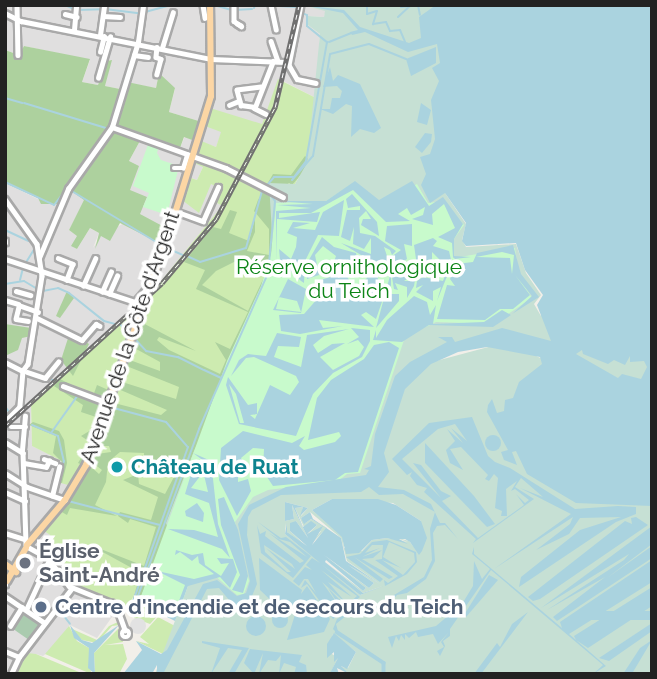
<!DOCTYPE html>
<html>
<head>
<meta charset="utf-8">
<style>
  body { margin:0 }
  #map { position:relative; width:657px; height:679px; overflow:hidden; background:#f2efe9; font-family:Raleway,sans-serif }
  div>[style] { position:absolute }
  .residential>* { inset:0; background:#e0dfdf }
  .grass>* { inset:0; background:#cdebb0 }
  .forest>* { inset:0; background:#add19e }
  .wetland>* { inset:0; background:#c6e0d4 }
  .cemetery>* { inset:0; background:#aacbaf; transform-origin:0 0 }
  .park>* { inset:0; background:#c8facc }
  .parking>* { inset:0; background:#e2e2e2 }
  .round { border-radius:50% }
  .water>* { inset:0; background:#aad3df; transform-origin:0 0 }
  .stream>* { height:2px; margin:-1px; padding:0 1px; transform-origin:1px; border-radius:1px; background:#aad3df }
  .canal>* { height:3.5px; margin:-1.75px; padding:0 1.75px; transform-origin:1.75px; border-radius:1.75px; background:#aad3df }
  .roads { filter:drop-shadow(2px 0 #a9a9a9) drop-shadow(-2px 0 #a9a9a9) drop-shadow(0 2px #a9a9a9) drop-shadow(0 -2px #a9a9a9) }
  .minor>* { height:4.5px; margin:-2.25px; padding:0 2.25px; transform-origin:2.25px; border-radius:2.25px; background:#fff }
  .minor>.ring { margin:-2.25px; padding:0; box-sizing:content-box; background:none; border:4.5px solid #fff; border-radius:50% }
  .major>* { height:6px; margin:-3px; padding:0 3px; transform-origin:3px; border-radius:3px; background:#fcd6a4 }
  .rail>* { height:4.5px; margin-top:-2.25px; transform-origin:0; background:repeating-linear-gradient(90deg,#fff 0 5px,#707070 0 10px); box-sizing:border-box; border-block:2px solid #707070 }
  .dots>* { width:19px; height:19px; translate:-50% -50%; box-sizing:border-box; border:4px solid #fff; border-radius:50% }
  span { translate:-50% -50%; white-space:nowrap; text-align:center; line-height:1.15; -webkit-text-stroke:7px #fff; paint-order:stroke }
  .park-label { font-size:21px; color:#0c8416 }
  .street-label { font-size:21px; color:#222 }
  .culture-label { font-size:21px; color:#0d838f; font-weight:700 }
  .left { translate:0 -50%; text-align:left }
  .worship-label { font-size:21px; color:#5b616d; font-weight:700 }
  .service-label { font-size:21px; color:#4e5e75; font-weight:700 }
  .frame { position:absolute; inset:0; border:7px solid #222; pointer-events:none }
</style>
</head>
<body>
<div id="map">
  <div class="residential">
    <i style="clip-path:polygon(5px 5px,303px 5px,326px 10px,324px 17px,308px 16px,308px 25px,320px 34px,316px 98px,279px 79px,262px 124px,222px 131px,216px 147px,199px 141px,203px 167px,197px 180px,188px 177px,182px 200px,211px 184px,217px 187px,212px 200px,222px 206px,136px 312px,132px 310px,31px 403px,32px 446px,63px 461px,72px 486px,41px 528px,50px 535px,83px 592px,118px 605px,115px 618px,112px 617px,97px 638px,70px 625px,51px 650px,43px 656px,36px 654px,13px 674px,5px 674px,5px 183px,42px 201px,67px 187px,85px 200px,69px 230px,78px 236px,72px 246px,77px 249px,90px 228px,99px 233px,93px 248px,101px 236px,140px 214px,130px 190px,129px 161px,141px 139px,180px 148px,185px 136px,202px 122px,169px 112px,175px 89px,159px 73px,156px 88px,127px 83px,125px 90px,105px 86px,111px 60px,106px 61px,98px 85px,82px 82px,90px 60px,24px 46px,19px 55px,5px 50px)"></i>
  </div>
  <div class="grass">
    <i style="clip-path:polygon(278px 79px,316px 98px,307px 163px,295px 184px,270px 183px,282px 284px,194px 451px,128px 609px,66px 582px,63px 578px,70px 567px,47px 552px,50px 535px,40px 528px,72px 486px,57px 482px,62px 461px,32px 446px,31px 403px,133px 310px,136px 312px,222px 206px,212px 200px,217px 187px,211px 184px,199px 213px,182px 200px,188px 177px,197px 180px,203px 167px,190px 161px,199px 140px,216px 147px,221px 132px,205px 126px,210px 108px,262px 124px)"></i>
    <i style="clip-path:polygon(139px 603px,159px 614px,150px 624px,134px 618px,136px 611px,148px 614px,138px 609px)"></i>
    <i style="clip-path:polygon(158px 617px,175px 626px,163px 654px,136px 641px,149px 644px,140px 637px)"></i>
    <i style="clip-path:polygon(118px 622px,120px 625px,112px 626px,97px 643px,82px 640px,70px 628px,97px 640px,109px 626px)"></i>
    <i style="clip-path:polygon(69px 626px,77px 641px,89px 648px,91px 674px,45px 654px)"></i>
    <i style="clip-path:polygon(121px 626px,123px 642px,105px 645px,123px 644px,127px 659px,119px 674px,95px 674px,94px 653px)"></i>
    <i style="clip-path:polygon(27px 653px,36px 654px,79px 672px,13px 674px)"></i>
  </div>
  <div class="forest">
    <i style="clip-path:polygon(24px 46px,90px 59px,82px 82px,98px 85px,106px 61px,112px 60px,105px 86px,125px 90px,127px 82px,156px 88px,159px 73px,175px 88px,169px 112px,202px 122px,195px 141px,184px 137px,180px 148px,187px 153px,141px 139px,129px 161px,139px 166px,130px 190px,147px 197px,140px 214px,168px 229px,163px 245px,120px 223px,110px 241px,101px 236px,95px 249px,99px 233px,90px 228px,77px 249px,71px 246px,77px 236px,69px 230px,84px 200px,67px 188px,57px 204px,41px 204px,38px 198px,5px 183px,5px 50px,19px 55px)"></i>
    <i style="clip-path:polygon(evenodd,305px 156px,312px 162px,292px 185px,289px 183px,283px 189px,293px 213px,146px 585px,134px 613px,129px 611px,141px 573px,88px 544px,144px 566px,156px 527px,130px 519px,128px 523px,118px 516px,120px 512px,151px 520px,158px 497px,123px 480px,138px 474px,139px 484px,165px 494px,174px 477px,135px 462px,144px 462px,144px 453px,120px 452px,108px 462px,106px 482px,95px 505px,117px 516px,70px 508px,67px 515px,60px 511px,45px 528px,87px 467px,78px 463px,81px 458px,99px 474px,102px 470px,93px 463px,97px 454px,111px 452px,109px 446px,96px 446px,81px 436px,96px 427px,99px 418px,81px 412px,83px 405px,54px 386px,60px 379px,93px 396px,97px 385px,113px 392px,114px 403px,161px 415px,167px 410px,116px 388px,119px 381px,176px 399px,179px 387px,124px 365px,127px 359px,160px 371px,160px 362px,127px 344px,139px 321px,196px 351px,159px 337px,157px 340px,169px 350px,220px 374px,226px 360px,215px 342px,230px 349px,248px 312px,196px 289px,205px 270px,184px 262px,213px 227px,221px 229px,230px 210px,237px 212px,229px 233px,249px 241px,255px 218px,255px 232px,247px 251px,269px 255px,269px 229px,254px 211px,258px 200px,273px 174px,291px 175px,305px 156px,240px 259px,266px 273px,248px 311px,202px 285px,216px 271px,240px 259px)"></i>
    <i style="clip-path:polygon(67px 291px,74px 298px,60px 318px,56px 316px)"></i>
    <i style="clip-path:polygon(33px 320px,31px 336px,22px 338px,18px 350px,5px 356px,5px 324px,31px 328px)"></i>
    <i style="clip-path:polygon(70px 332px,89px 344px,73px 376px,61px 360px)"></i>
    <i style="clip-path:polygon(33px 422px,59px 431px,64px 440px,67px 463px,62px 483px,57px 482px,62px 462px,53px 453px,56px 436px,29px 425px)"></i>
  </div>
  <div class="wetland">
    <i style="clip-path:polygon(evenodd,303px 5px,616px 5px,652px 189px,652px 390px,635px 388px,571px 353px,570px 347px,499px 333px,436px 361px,492px 346px,528px 352px,652px 412px,652px 674px,349px 674px,341px 667px,348px 668px,356px 652px,333px 634px,329px 652px,338px 658px,330px 674px,155px 674px,188px 586px,166px 523px,194px 451px,239px 360px,273px 250px,269px 183px,295px 184px,307px 163px,320px 34px,308px 25px,308px 16px,324px 17px,325px 11px,303px 5px,445px 193px,530px 250px,547px 303px,541px 316px,534px 304px,541px 295px,526px 273px,516px 244px,466px 247px,462px 240px,466px 224px,445px 193px,303px 5px,332px 499px,393px 503px,421px 521px,418px 552px,409px 541px,391px 536px,408px 542px,387px 538px,372px 540px,362px 551px,344px 548px,343px 537px,312px 510px,332px 499px,303px 5px,285px 502px,308px 508px,301px 516px,303px 507px,295px 508px,304px 527px,311px 522px,317px 525px,307px 535px,321px 531px,311px 544px,327px 528px,311px 519px,305px 523px,301px 518px,310px 512px,341px 538px,347px 561px,380px 584px,348px 565px,374px 583px,369px 588px,323px 555px,366px 588px,363px 591px,325px 562px,363px 593px,383px 586px,360px 595px,285px 534px,286px 523px,287px 532px,307px 547px,290px 531px,296px 521px,308px 538px,292px 505px,294px 519px,285px 521px,285px 502px)"></i>
  </div>
  <div class="cemetery">
    <i style="left:23px;top:609px;width:24px;height:22px;rotate:35deg"></i>
  </div>
  <div class="park">
    <i style="clip-path:polygon(150px 139px,160px 142px,157px 153px,161px 160px,179px 166px,167px 215px,143px 207px,149px 193px,133px 186px)"></i>
    <i style="clip-path:polygon(417px 184px,428px 203px,444px 201px,464px 225px,454px 239px,453px 258px,515px 248px,519px 277px,532px 298px,493px 324px,436px 322px,405px 337px,360px 473px,347px 474px,338px 481px,268px 490px,253px 497px,235px 522px,249px 581px,244px 594px,237px 595px,214px 575px,188px 585px,178px 615px,140px 599px,227px 361px,261px 286px,271px 254px,276px 203px,326px 201px,350px 185px,380px 204px)"></i>
  </div>
  <div class="parking">
    <i class="round" style="left:130px;top:618px;width:16px;height:16px"></i>
  </div>
  <div class="water">
    <i style="clip-path:polygon(evenodd,303px 5px,344px 10px,360px 27px,409px 43px,421px 38px,419px 17px,436px 5px,652px 5px,652px 506px,576px 503px,527px 474px,516px 451px,512px 452px,517px 465px,504px 460px,501px 452px,508px 450px,487px 412px,488px 405px,492px 399px,497px 413px,504px 411px,505px 400px,513px 398px,519px 382px,542px 364px,540px 357px,487px 347px,458px 352px,431px 364px,405px 389px,384px 453px,389px 472px,378px 487px,404px 490px,431px 504px,440px 523px,445px 523px,458px 539px,445px 525px,437px 526px,433px 533px,435px 561px,426px 579px,407px 593px,397px 595px,384px 610px,352px 611px,336px 624px,339px 635px,333px 629px,337px 619px,357px 608px,382px 608px,394px 595px,424px 577px,432px 560px,430px 529px,435px 512px,403px 494px,379px 495px,369px 487px,361px 492px,281px 495px,252px 510px,248px 517px,247px 535px,257px 584px,249px 603px,235px 607px,219px 588px,207px 589px,163px 674px,157px 674px,157px 665px,152px 674px,123px 674px,142px 650px,136px 641px,161px 654px,167px 650px,203px 584px,217px 580px,237px 596px,246px 593px,250px 581px,238px 524px,249px 505px,286px 487px,366px 475px,369px 470px,364px 469px,371px 466px,375px 434px,395px 376px,410px 362px,447px 342px,438px 337px,452px 337px,455px 342px,502px 328px,551px 341px,537px 305px,543px 295px,525px 270px,516px 243px,466px 246px,462px 241px,466px 223px,445px 193px,430px 203px,421px 185px,426px 174px,420px 157px,430px 154px,435px 139px,431px 100px,439px 81px,432px 68px,440px 63px,437px 44px,408px 52px,365px 32px,352px 35px,350px 32px,358px 30px,343px 13px,303px 5px,582px 350px,583px 354px,608px 364px,614px 360px,625px 365px,630px 356px,630px 362px,644px 361px,647px 367px,641px 379px,622px 374px,618px 378px,576px 354px,582px 350px)"></i>
    <i style="clip-path:polygon(436px 47px,436px 63px,411px 76px,406px 59px)"></i>
    <i style="clip-path:polygon(330px 67px,333px 81px,338px 75px,360px 84px,381px 128px,374px 133px,360px 129px,351px 137px,352px 106px,346px 104px,333px 114px,320px 109px,330px 109px,332px 98px,340px 98px,342px 91px,337px 86px,323px 87px)"></i>
    <i style="clip-path:polygon(421px 103px,431px 110px,427px 125px,417px 122px)"></i>
    <i style="clip-path:polygon(425px 133px,432px 134px,431px 142px,422px 153px,415px 147px)"></i>
    <i style="clip-path:polygon(355px 181px,379px 200px,412px 181px,429px 206px,443px 197px,463px 224px,454px 239px,454px 256px,471px 257px,455px 259px,453px 257px,452px 243px,438px 237px,455px 228px,444px 204px,432px 214px,433px 225px,412px 219px,423px 215px,425px 207px,411px 215px,407px 208px,398px 214px,410px 221px,386px 222px,353px 190px,311px 213px,279px 213px,279px 218px,320px 212px,317px 222px,277px 219px,276px 262px,276px 211px,311px 208px,277px 205px,313px 204px,278px 201px,326px 201px)"></i>
    <i style="clip-path:polygon(352px 194px,377px 222px,379px 236px,361px 225px,363px 219px,371px 219px,366px 211px,359px 218px,360px 233px,375px 236px,396px 251px,392px 255px,390px 250px,384px 247px,388px 259px,401px 250px,385px 241px,387px 226px,412px 224px,412px 246px,404px 244px,407px 259px,392px 268px,374px 260px,389px 271px,378px 264px,362px 267px,358px 255px,366px 258px,341px 243px,371px 254px,371px 238px,364px 249px,353px 244px,354px 227px,350px 241px,341px 237px,347px 210px,360px 210px,360px 206px,348px 208px,346px 199px)"></i>
    <i style="clip-path:polygon(344px 200px,339px 236px,318px 235px,305px 261px,304px 283px,301px 281px,280px 260px,279px 249px,291px 259px,296px 247px,297px 237px,287px 233px,293px 222px,310px 223px,293px 228px,315px 230px,323px 212px)"></i>
    <i style="clip-path:polygon(322px 237px,334px 247px,356px 253px,358px 264px,330px 273px,336px 256px,323px 246px,315px 255px,319px 275px,307px 279px,306px 265px)"></i>
    <i style="clip-path:polygon(433px 238px,437px 241px,433px 246px,449px 251px,452px 264px,437px 301px,441px 287px,433px 291px,433px 301px,416px 292px,423px 285px,416px 288px,417px 281px,423px 277px,443px 281px,448px 268px,432px 252px,432px 270px,434px 276px,443px 271px,442px 276px,432px 278px,418px 273px,414px 245px)"></i>
    <i style="clip-path:polygon(evenodd,513px 245px,521px 274px,539px 297px,512px 314px,532px 296px,515px 275px,530px 295px,513px 309px,500px 309px,485px 320px,437px 319px,447px 285px,455px 286px,450px 279px,456px 264px,473px 262px,477px 253px,513px 245px,502px 252px,514px 255px,512px 274px,510px 258px,476px 257px,502px 252px)"></i>
    <i style="clip-path:polygon(414px 261px,417px 268px,414px 286px,407px 298px,407px 287px,395px 283px,398px 290px,394px 289px,392px 277px,394px 270px,404px 265px,406px 271px,401px 274px,410px 277px,404px 281px,411px 281px)"></i>
    <i style="clip-path:polygon(375px 267px,383px 299px,376px 319px,366px 312px,361px 315px,374px 327px,319px 320px,323px 328px,343px 326px,300px 334px,281px 331px,279px 315px,304px 314px,318px 298px,320px 280px,345px 273px,355px 290px,367px 278px,365px 270px)"></i>
    <i style="clip-path:polygon(391px 272px,391px 285px,388px 294px,399px 294px,399px 301px,376px 328px)"></i>
    <i style="clip-path:polygon(evenodd,288px 279px,306px 289px,301px 313px,273px 310px,288px 279px,279px 297px,297px 301px,301px 312px,276px 309px,279px 297px)"></i>
    <i style="clip-path:polygon(414px 296px,427px 302px,430px 315px,436px 305px,433px 324px,484px 322px,502px 310px,511px 315px,493px 327px,429px 325px,402px 342px,373px 340px,376px 330px,376px 338px,387px 320px)"></i>
    <i style="clip-path:polygon(evenodd,351px 328px,370px 330px,370px 341px,362px 357px,333px 373px,313px 394px,296px 436px,239px 424px,226px 385px,228px 377px,248px 405px,257px 403px,257px 414px,250px 415px,255px 419px,270px 385px,290px 395px,299px 382px,296px 376px,254px 357px,246px 358px,231px 376px,239px 360px,248px 354px,266px 356px,277px 333px,301px 337px,299px 347px,278px 346px,274px 357px,301px 367px,307px 335px,349px 329px,324px 336px,313px 345px,318px 353px,332px 344px,345px 343px,320px 357px,333px 370px,359px 356px,364px 347px,358px 340px,347px 344px,359px 337px,351px 328px,229px 384px,236px 394px,244px 423px,240px 423px,229px 384px)"></i>
    <i style="clip-path:polygon(389px 342px,399px 348px,358px 472px,345px 473px,335px 480px,273px 486px,263px 471px,264px 449px,253px 448px,241px 458px,245px 467px,238px 469px,238px 482px,248px 479px,251px 491px,237px 516px,219px 480px,221px 448px,243px 431px,292px 443px,305px 436px,299px 446px,304px 450px,335px 442px,341px 436px,339px 432px,308px 440px,317px 398px,331px 380px,364px 359px,374px 345px)"></i>
    <i style="clip-path:polygon(evenodd,472px 417px,488px 456px,495px 462px,510px 468px,575px 509px,618px 506px,636px 507px,636px 514px,616px 522px,519px 587px,521px 577px,580px 530px,621px 517px,580px 518px,569px 534px,536px 550px,570px 524px,573px 517px,494px 569px,571px 514px,520px 488px,543px 497px,521px 478px,515px 487px,534px 499px,473px 543px,476px 539px,424px 492px,427px 488px,417px 485px,410px 476px,412px 472px,407px 475px,392px 459px,429px 423px,472px 417px,455px 424px,467px 441px,451px 428px,463px 443px,447px 429px,455px 441px,446px 450px,450px 463px,463px 470px,450px 449px,461px 447px,488px 475px,485px 479px,489px 481px,494px 474px,498px 478px,495px 508px,502px 511px,501px 516px,507px 516px,506px 489px,517px 481px,511px 491px,515px 489px,529px 500px,525px 503px,516px 494px,524px 505px,478px 538px,442px 501px,451px 496px,441px 491px,421px 465px,413px 463px,441px 498px,402px 459px,438px 429px,455px 424px)"></i>
    <i class="round" style="left:485px;top:435px;width:16px;height:16px"></i>
    <i style="clip-path:polygon(425px 443px,474px 496px,495px 524px,487px 527px,425px 463px)"></i>
    <i style="clip-path:polygon(evenodd,193px 453px,211px 461px,218px 524px,230px 558px,222px 549px,168px 529px,194px 530px,218px 537px,209px 503px,185px 494px,191px 474px,208px 470px,208px 464px,193px 453px,204px 475px,208px 492px,191px 488px,201px 475px,204px 475px)"></i>
    <i style="clip-path:polygon(224px 497px,238px 530px,248px 576px,243px 593px,232px 590px,240px 575px,221px 525px,218px 499px)"></i>
    <i style="clip-path:polygon(332px 499px,378px 499px,396px 505px,421px 521px,427px 538px,422px 551px,419px 555px,410px 542px,405px 539px,399px 539px,408px 544px,387px 538px,372px 540px,359px 553px,346px 554px,342px 537px,312px 510px)"></i>
    <i style="clip-path:polygon(evenodd,285px 502px,308px 508px,300px 516px,303px 507px,295px 508px,303px 527px,311px 521px,317px 525px,307px 534px,323px 526px,312px 545px,326px 528px,311px 519px,304px 524px,301px 518px,310px 512px,313px 519px,341px 538px,346px 561px,380px 584px,348px 565px,374px 583px,369px 588px,324px 555px,366px 588px,363px 591px,326px 560px,325px 562px,363px 593px,384px 586px,360px 595px,321px 564px,360px 597px,333px 619px,307px 584px,301px 588px,305px 580px,316px 593px,308px 579px,304px 579px,299px 586px,293px 581px,305px 567px,312px 570px,306px 565px,312px 558px,320px 563px,285px 534px,287px 523px,287px 532px,307px 546px,290px 531px,290px 523px,296px 521px,308px 538px,292px 505px,294px 519px,285px 521px,285px 502px,321px 570px,357px 596px,346px 606px,328px 588px,342px 610px,322px 582px,347px 604px,328px 582px,352px 597px,321px 570px)"></i>
    <i style="clip-path:polygon(197px 503px,204px 513px,203px 522px,186px 516px,185px 511px)"></i>
    <i style="clip-path:polygon(636px 517px,648px 525px,540px 599px,533px 601px,528px 597px,625px 521px,632px 524px,631px 518px)"></i>
    <i style="clip-path:polygon(evenodd,258px 522px,281px 538px,286px 537px,311px 556px,293px 578px,261px 553px,257px 525px,260px 534px,266px 531px,265px 536px,300px 563px,304px 561px,269px 533px,307px 557px,290px 542px,279px 539px,258px 522px,264px 545px,292px 564px,295px 569px,266px 548px,291px 572px,287px 572px,265px 552px,264px 545px)"></i>
    <i style="clip-path:polygon(652px 526px,652px 544px,607px 578px,652px 546px,652px 558px,557px 621px,553px 617px,605px 577px,547px 610px,624px 560px,629px 554px,541px 608px)"></i>
    <i style="clip-path:polygon(evenodd,387px 540px,416px 552px,417px 562px,407px 574px,385px 586px,384px 580px,388px 583px,398px 576px,375px 560px,382px 559px,383px 545px,372px 545px,365px 553px,380px 548px,362px 557px,382px 550px,373px 558px,362px 559px,393px 577px,389px 579px,354px 557px,383px 579px,380px 582px,346px 557px,360px 554px,372px 542px,387px 540px,389px 542px,414px 553px,415px 562px,403px 575px,382px 560px,401px 568px,383px 557px,389px 542px)"></i>
    <i style="clip-path:polygon(474px 547px,474px 554px,562px 628px,560px 622px,652px 560px,652px 582px,569px 634px,576px 640px,574px 636px,652px 587px,652px 606px,588px 648px,576px 640px,606px 666px,593px 674px,603px 665px,491px 570px,450px 629px,450px 636px,443px 641px,445px 646px,440px 656px,437px 651px,444px 647px,441px 642px,449px 632px,438px 644px,433px 634px,418px 637px,416px 632px,409px 638px,405px 634px,405px 640px,401px 635px,399px 641px,396px 636px,392px 648px,388px 637px,436px 626px,462px 604px,473px 586px,474px 561px,482px 579px,490px 569px,472px 554px)"></i>
    <i style="clip-path:polygon(176px 550px,192px 555px,203px 553px,205px 565px,221px 576px,229px 563px,221px 564px,217px 558px,233px 559px,237px 572px,230px 588px,220px 577px,188px 586px,175px 621px,139px 603px,140px 599px,174px 614px,185px 585px,157px 571px,194px 579px,214px 574px,199px 563px,198px 556px,192px 561px,180px 552px,175px 555px)"></i>
    <i style="clip-path:polygon(259px 558px,302px 590px,301px 594px,307px 586px,330px 619px,324px 632px,287px 640px,300px 599px,293px 613px,279px 608px,260px 590px)"></i>
    <i style="clip-path:polygon(489px 575px,498px 580px,466px 617px,464px 615px)"></i>
    <i style="left:652px;top:611px;width:9px;height:73px;rotate:90deg"></i>
    <i style="clip-path:polygon(528px 612px,481px 674px,474px 674px,497px 643px,500px 647px,512px 624px)"></i>
    <i class="round" style="left:272px;top:612px;width:16px;height:16px"></i>
    <i class="round" style="left:246px;top:616px;width:20px;height:20px"></i>
    <i style="clip-path:polygon(652px 623px,652px 631px,609px 661px,599px 658px)"></i>
    <i style="clip-path:polygon(70px 625px,82px 640px,92px 643px,119px 625px,94px 653px,95px 674px,88px 668px,89px 648px,74px 638px)"></i>
    <i style="clip-path:polygon(334px 633px,356px 652px,347px 669px,341px 666px,349px 674px,337px 668px,339px 674px,330px 673px,338px 658px,334px 662px,334px 652px,327px 658px,327px 644px)"></i>
    <i style="clip-path:polygon(652px 640px,633px 672px,623px 674px,640px 648px)"></i>
    <i style="clip-path:polygon(202px 643px,202px 641px,249px 648px,234px 674px,228px 674px,242px 650px,228px 648px,211px 674px,220px 648px)"></i>
    <i style="clip-path:polygon(250px 649px,302px 655px,299px 662px,306px 665px,307px 674px,294px 674px,296px 667px,284px 663px,279px 674px,281px 655px,276px 661px,268px 660px,259px 674px,263px 653px,254px 674px,244px 663px)"></i>
  </div>
  <div class="stream">
    <i style="left:65px;top:5px;width:10px;rotate:24deg"></i>
    <i style="left:214px;top:5px;width:19px;rotate:16deg"></i>
    <i style="left:274px;top:5px;width:2px"></i>
    <i style="left:367px;top:5px;width:9px;rotate:90deg"></i>
    <i style="left:367px;top:14px;width:10px;rotate:-17deg"></i>
    <i style="left:377px;top:11px;width:14px;rotate:107deg"></i>
    <i style="left:373px;top:24px;width:13px;rotate:-9deg"></i>
    <i style="left:386px;top:22px;width:10px;rotate:66deg"></i>
    <i style="left:390px;top:31px;width:10px;rotate:-6deg"></i>
    <i style="left:400px;top:30px;width:13px;rotate:67deg"></i>
    <i style="left:418px;top:5px;width:10px;rotate:79deg"></i>
    <i style="left:279px;top:6px;width:17px;rotate:3deg"></i>
    <i style="left:401px;top:7px;width:10px;rotate:-6deg"></i>
    <i style="left:254px;top:8px;width:3px;rotate:-72deg"></i>
    <i style="left:105px;top:9px;width:34px;rotate:7deg"></i>
    <i style="left:78px;top:10px;width:24px;rotate:-2deg"></i>
    <i style="left:235px;top:10px;width:17px;rotate:-3deg"></i>
    <i style="left:145px;top:12px;width:27px;rotate:-15deg"></i>
    <i style="left:302px;top:13px;width:5px;rotate:22deg"></i>
    <i style="left:307px;top:15px;width:11px;rotate:90deg"></i>
    <i style="left:307px;top:26px;width:26px;rotate:39deg"></i>
    <i style="left:398px;top:17px;width:18px;rotate:-43deg"></i>
    <i style="left:329px;top:42px;width:24px;rotate:-22deg"></i>
    <i style="left:5px;top:98px;width:18px;rotate:16deg"></i>
    <i style="left:24px;top:103px;width:89px;rotate:17deg"></i>
    <i style="left:117px;top:131px;width:18px;rotate:19deg"></i>
    <i style="left:292px;top:180px;width:32px;rotate:-49deg"></i>
    <i style="left:313px;top:156px;width:103px;rotate:-80.5deg"></i>
    <i style="left:330px;top:54px;width:40px;rotate:-14.4deg"></i>
    <i style="left:369px;top:44px;width:40px;rotate:22deg"></i>
    <i style="left:5px;top:182px;width:54px;rotate:25.1deg"></i>
    <i style="left:54px;top:205px;width:18px;rotate:-52deg"></i>
    <i style="left:259px;top:188px;width:2px;rotate:27deg"></i>
    <i style="left:70px;top:190px;width:106px;rotate:31.1deg"></i>
    <i style="left:5px;top:230px;width:26px;rotate:25deg"></i>
    <i style="left:167px;top:248px;width:20px;rotate:24deg"></i>
    <i style="left:189px;top:257px;width:12px;rotate:24deg"></i>
    <i style="left:200px;top:262px;width:48px;rotate:-16.9deg"></i>
    <i style="left:246px;top:248px;width:59px;rotate:-74.3deg"></i>
    <i style="left:262px;top:191px;width:18px;rotate:-49deg"></i>
    <i style="left:274px;top:177px;width:20px"></i>
    <i style="left:294px;top:177px;width:20px;rotate:-53deg"></i>
    <i style="left:306px;top:161px;width:121px;rotate:-80deg"></i>
    <i style="left:25px;top:264px;width:19px;rotate:-58deg"></i>
    <i style="left:20px;top:280px;width:12px;rotate:-76deg"></i>
    <i style="left:5px;top:284px;width:19px;rotate:-9deg"></i>
    <i style="left:24px;top:281px;width:17px;rotate:31deg"></i>
    <i style="left:43px;top:291px;width:15px;rotate:-11deg"></i>
    <i style="left:58px;top:288px;width:12px;rotate:24deg"></i>
    <i style="left:69px;top:293px;width:45px;rotate:38.7deg"></i>
    <i style="left:104px;top:321px;width:11px;rotate:15deg"></i>
    <i style="left:120px;top:324px;width:15px;rotate:48deg"></i>
    <i style="left:134px;top:338px;width:18px;rotate:47deg"></i>
    <i style="left:146px;top:351px;width:33px;rotate:11deg"></i>
    <i style="left:178px;top:357px;width:28px;rotate:27deg"></i>
    <i style="left:204px;top:370px;width:19px;rotate:25deg"></i>
    <i style="left:48px;top:378px;width:5px;rotate:22deg"></i>
    <i style="left:5px;top:407px;width:9px;rotate:49deg"></i>
    <i style="left:110px;top:407px;width:58px;rotate:15deg"></i>
    <i style="left:166px;top:422px;width:33px;rotate:49deg"></i>
    <i style="left:188px;top:447px;width:176px;rotate:109.6deg"></i>
    <i style="left:32px;top:425px;width:28px;rotate:23deg"></i>
    <i style="left:58px;top:436px;width:26px;rotate:77deg"></i>
    <i style="left:64px;top:461px;width:28px;rotate:107deg"></i>
    <i style="left:51px;top:433px;width:47px;rotate:-54.6deg"></i>
    <i style="left:68px;top:501px;width:95px;rotate:14.6deg"></i>
    <i style="left:5px;top:558px;width:6px;rotate:51deg"></i>
    <i style="left:60px;top:611px;width:16px;rotate:52deg"></i>
    <i style="left:131px;top:615px;width:198px;rotate:-69.9deg"></i>
    <i style="left:199px;top:429px;width:171px;rotate:-66.1deg"></i>
    <i style="left:268px;top:273px;width:72px;rotate:-84.4deg"></i>
    <i style="left:275px;top:201px;width:10px;rotate:-127deg"></i>
  </div>
  <div class="canal">
    <i style="left:337px;top:632px;width:56px;rotate:33.4deg"></i>
    <i style="left:384px;top:663px;width:11px;rotate:90deg"></i>
  </div>
  <div class="roads">
    <div class="minor">
      <i style="left:17px;top:5px;width:50px;rotate:88.9deg"></i>
      <i style="left:203px;top:5px;width:13px;rotate:81deg"></i>
      <i style="left:234px;top:5px;width:16px;rotate:90deg"></i>
      <i style="left:234px;top:21px;width:9px;rotate:36deg"></i>
      <i style="left:241px;top:26px;width:4px;rotate:-153deg"></i>
      <i style="left:271px;top:5px;width:25px;rotate:78deg"></i>
      <i style="left:301px;top:5px;width:61px;rotate:101.3deg"></i>
      <i style="left:289px;top:65px;width:16px;rotate:60deg"></i>
      <i style="left:297px;top:79px;width:19px;rotate:12deg"></i>
      <i style="left:5px;top:13px;width:18px;rotate:27deg"></i>
      <i style="left:21px;top:21px;width:194px;rotate:11.3deg"></i>
      <i style="left:211px;top:59px;width:73px;rotate:2.4deg"></i>
      <i style="left:65px;top:14px;width:12px;rotate:14deg"></i>
      <i style="left:103px;top:16px;width:17px;rotate:3deg"></i>
      <i style="left:74px;top:30px;width:25px;rotate:-85deg"></i>
      <i style="left:100px;top:35px;width:30px;rotate:-82deg"></i>
      <i style="left:271px;top:41px;width:21px;rotate:71deg"></i>
      <i style="left:157px;top:47px;width:10px;rotate:96deg"></i>
      <i style="left:156px;top:57px;width:5px;rotate:22deg"></i>
      <i style="left:161px;top:59px;width:16px;rotate:105deg"></i>
      <i style="left:162px;top:48px;width:37px;rotate:-73deg"></i>
      <i style="left:100px;top:52px;width:16px;rotate:-76deg"></i>
      <i style="left:134px;top:55px;width:14px;rotate:8deg"></i>
      <i style="left:98px;top:78px;width:43px;rotate:-73.7deg"></i>
      <i style="left:261px;top:87px;width:24px;rotate:173deg"></i>
      <i style="left:237px;top:90px;width:16px;rotate:75deg"></i>
      <i style="left:241px;top:105px;width:14px;rotate:8deg"></i>
      <i style="left:255px;top:107px;width:49px;rotate:-68.6deg"></i>
      <i style="left:229px;top:105px;width:11px;rotate:-22deg"></i>
      <i style="left:254px;top:108px;width:13px;rotate:27deg"></i>
      <i style="left:112px;top:127px;width:121px;rotate:19.8deg"></i>
      <i style="left:226px;top:168px;width:64px;rotate:27deg"></i>
      <i style="left:174px;top:168px;width:9px"></i>
      <i style="left:183px;top:168px;width:14px;rotate:-73deg"></i>
      <i style="left:5px;top:199px;width:55px;rotate:54.6deg"></i>
      <i style="left:37px;top:244px;width:32px;rotate:81deg"></i>
      <i style="left:42px;top:276px;width:89px;rotate:99deg"></i>
      <i style="left:28px;top:364px;width:9px;rotate:126deg"></i>
      <i style="left:23px;top:371px;width:36px;rotate:95deg"></i>
      <i style="left:20px;top:407px;width:21px;rotate:135deg"></i>
      <i style="left:175px;top:211px;width:30px;rotate:20deg"></i>
      <i style="left:203px;top:221px;width:37px;rotate:-66deg"></i>
      <i style="left:5px;top:243px;width:2px;rotate:-90deg"></i>
      <i style="left:39px;top:258px;width:75px;rotate:-67.2deg"></i>
      <i style="left:68px;top:189px;width:76px;rotate:-54.6deg"></i>
      <i style="left:112px;top:127px;width:89px;rotate:-73deg"></i>
      <i style="left:138px;top:42px;width:37px;rotate:-82deg"></i>
      <i style="left:58px;top:258px;width:16px;rotate:22deg"></i>
      <i style="left:73px;top:264px;width:17px;rotate:111deg"></i>
      <i style="left:5px;top:259px;width:137px;rotate:18.3deg"></i>
      <i style="left:135px;top:302px;width:20px;rotate:-49deg"></i>
      <i style="left:83px;top:286px;width:30px;rotate:-66deg"></i>
      <i style="left:16px;top:291px;width:15px;rotate:16deg"></i>
      <i style="left:102px;top:292px;width:22px;rotate:-66deg"></i>
      <i style="left:109px;top:294px;width:20px;rotate:-66deg"></i>
      <i style="left:5px;top:300px;width:14px;rotate:17deg"></i>
      <i style="left:21px;top:306px;width:18px;rotate:19deg"></i>
      <i style="left:19px;top:307px;width:12px;rotate:104deg"></i>
      <i style="left:16px;top:319px;width:12px;rotate:9deg"></i>
      <i style="left:37px;top:318px;width:50px;rotate:26.1deg"></i>
      <i style="left:82px;top:340px;width:21px;rotate:-49deg"></i>
      <i style="left:96px;top:324px;width:4px;rotate:27deg"></i>
      <i style="left:5px;top:362px;width:20px;rotate:27deg"></i>
      <i style="left:27px;top:372px;width:19px;rotate:18deg"></i>
      <i style="left:45px;top:378px;width:21px;rotate:-51deg"></i>
      <i style="left:63px;top:386px;width:48px;rotate:20.7deg"></i>
      <i style="left:11px;top:427px;width:15px"></i>
      <i style="left:5px;top:442px;width:21px;rotate:31deg"></i>
      <i style="left:23px;top:453px;width:92px;rotate:88.1deg"></i>
      <i style="left:22px;top:450px;width:34px;rotate:-85deg"></i>
      <i style="left:44px;top:459px;width:12px;rotate:20deg"></i>
      <i style="left:24px;top:463px;width:22px;rotate:10deg"></i>
      <i style="left:46px;top:467px;width:7px;rotate:-63deg"></i>
      <i style="left:5px;top:473px;width:26px;rotate:32deg"></i>
      <i style="left:27px;top:487px;width:40px;rotate:18.9deg"></i>
      <i style="left:5px;top:492px;width:22px;rotate:24deg"></i>
      <i style="left:52px;top:496px;width:30px;rotate:-76deg"></i>
      <i style="left:5px;top:533px;width:21px;rotate:17deg"></i>
      <i style="left:28px;top:547px;width:23px;rotate:29deg"></i>
      <i style="left:48px;top:558px;width:35px;rotate:53deg"></i>
      <i style="left:69px;top:586px;width:51px;rotate:22deg"></i>
      <i style="left:116px;top:605px;width:27px;rotate:70deg"></i>
      <i style="left:5px;top:585px;width:1px;rotate:-90deg"></i>
      <i style="left:5px;top:596px;width:48px;rotate:34deg"></i>
      <i style="left:26px;top:610px;width:55px;rotate:-65.3deg"></i>
      <i style="left:105px;top:612px;width:11px;rotate:-56deg"></i>
      <i style="left:10px;top:626px;width:22px;rotate:-58deg"></i>
      <i class="ring" style="left:122.5px;top:630.5px;width:2.5px;height:2.5px"></i>
      <i style="left:5px;top:651px;width:15px;rotate:23deg"></i>
      <i style="left:11px;top:674px;width:19px;rotate:-65deg"></i>
      <i style="left:19px;top:657px;width:87px;rotate:-52.5deg"></i>
    </div>
    <div class="major">
      <i style="left:27px;top:545px;width:59px;rotate:-49.8deg"></i>
      <i style="left:65px;top:500px;width:41px;rotate:-59deg"></i>
      <i style="left:86px;top:465px;width:243px;rotate:-70.3deg"></i>
      <i style="left:168px;top:236px;width:146px;rotate:-72.9deg"></i>
      <i style="left:211px;top:96px;width:91px;rotate:-90.6deg"></i>
      <i style="left:5px;top:564px;width:14px;rotate:36deg"></i>
      <i style="left:7px;top:581px;width:38px;rotate:-60deg"></i>
    </div>
  </div>
  <div class="rail">
    <i style="left:5px;top:426px;width:212px;rotate:-42.3deg"></i>
    <i style="left:162px;top:283px;width:84px;rotate:-49.8deg"></i>
    <i style="left:216px;top:219px;width:127px;rotate:-62.2deg"></i>
    <i style="left:275px;top:107px;width:105px;rotate:-76.8deg"></i>
  </div>
  <div class="dots">
    <i style="left:117px;top:467px;background:#0f9aa8"></i>
    <i style="left:25px;top:563px;background:#6b7280"></i>
    <i style="left:41px;top:607px;background:#5c6f8a"></i>
  </div>
  <div class="park-label">
    <span style="left:349px;top:279px">Réserve ornithologique<br>du Teich</span>
  </div>
  <div class="street-label">
    <span style="left:130px;top:337px;rotate:-71deg">Avenue de la Côte d'Argent</span>
  </div>
  <div class="culture-label">
    <span class="left" style="left:131px;top:467px">Château de Ruat</span>
  </div>
  <div class="worship-label">
    <span class="left" style="left:39px;top:563px">Église<br>Saint-André</span>
  </div>
  <div class="service-label">
    <span class="left" style="left:55px;top:607px">Centre d'incendie et de secours du Teich</span>
  </div>
  <div class="frame"></div>
</div>
</body>
</html>
